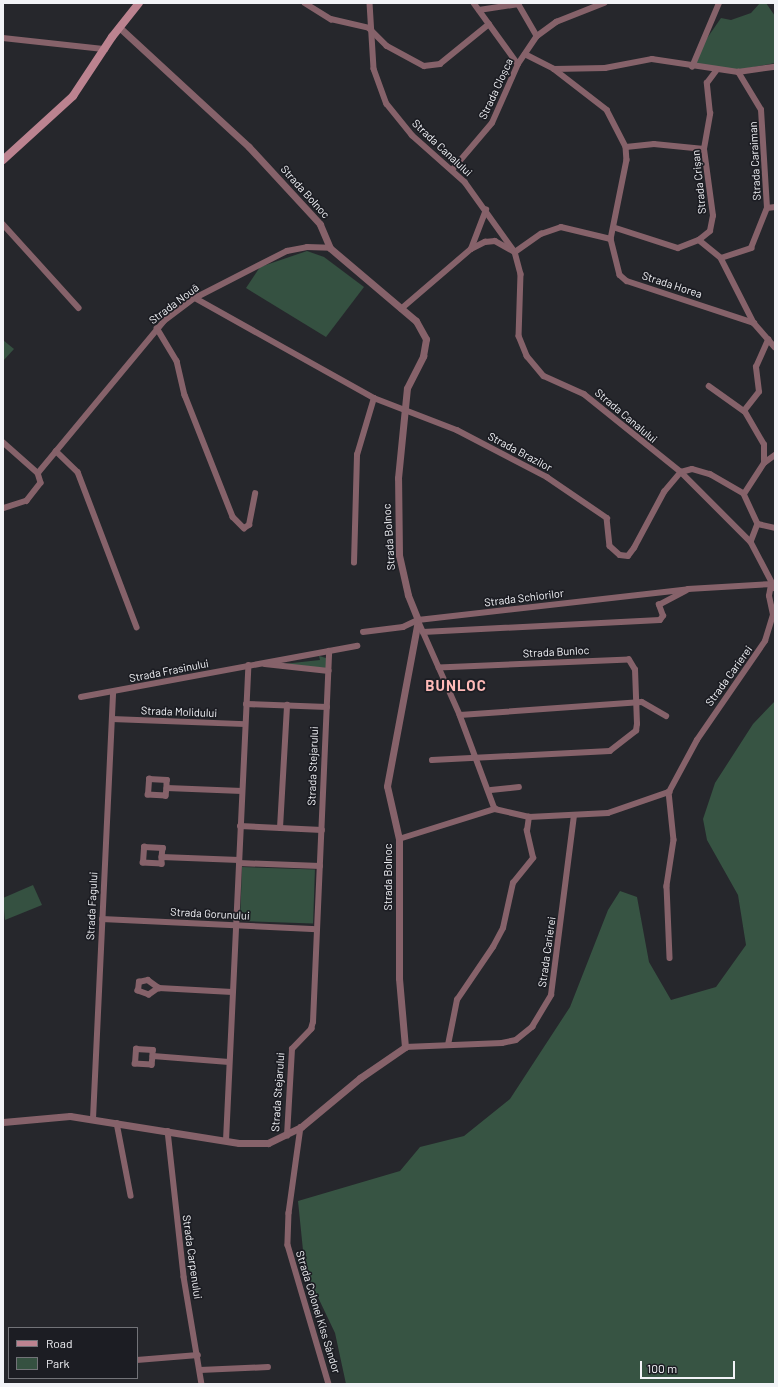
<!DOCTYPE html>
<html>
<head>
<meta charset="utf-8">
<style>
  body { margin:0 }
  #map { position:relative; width:778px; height:1387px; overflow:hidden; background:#26272c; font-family:Barlow,sans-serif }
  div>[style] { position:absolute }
  .green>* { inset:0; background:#355141; transform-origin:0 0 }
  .forest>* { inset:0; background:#375443 }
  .minor>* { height:5.5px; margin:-2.75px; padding:0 2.75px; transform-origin:2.75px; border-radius:2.75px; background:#86626a }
  .tertiary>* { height:7px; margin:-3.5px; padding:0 3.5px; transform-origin:3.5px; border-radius:3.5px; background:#86626a }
  .secondary>* { height:8px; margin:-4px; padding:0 4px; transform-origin:4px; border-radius:4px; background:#bc8390 }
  span { translate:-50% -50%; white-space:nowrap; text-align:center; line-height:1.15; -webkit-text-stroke:3.5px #1c1d23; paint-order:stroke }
  .street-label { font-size:11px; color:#f2f3f7 }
  .district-label { font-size:15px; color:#ffbab7; font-weight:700; letter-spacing:1px }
  .frame { position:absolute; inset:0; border:4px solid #f2f3f7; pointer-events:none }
  .legend { position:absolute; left:8px; top:1327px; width:130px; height:52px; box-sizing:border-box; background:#1c1d23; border:1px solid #727378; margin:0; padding:5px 7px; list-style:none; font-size:12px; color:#f2f3f7 }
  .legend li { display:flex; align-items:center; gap:8px; height:20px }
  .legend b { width:20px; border:1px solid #727378 }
  .scale { position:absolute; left:640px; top:1361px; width:95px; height:18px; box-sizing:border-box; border:2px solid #f2f3f7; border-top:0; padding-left:5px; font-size:12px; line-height:14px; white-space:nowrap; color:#f2f3f7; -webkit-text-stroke:3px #1c1d23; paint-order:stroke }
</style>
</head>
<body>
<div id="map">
  <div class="green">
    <i style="clip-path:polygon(760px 3px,766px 3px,775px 16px,775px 63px,738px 70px,696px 64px,703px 44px,721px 18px,731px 20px,751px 13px)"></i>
    <i style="clip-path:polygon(307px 251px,324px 257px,364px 287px,326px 337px,246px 288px,260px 267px)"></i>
    <i style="clip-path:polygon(3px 340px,14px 349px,3px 361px)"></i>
    <i style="clip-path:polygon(319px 656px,326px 658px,326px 668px,284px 666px,283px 664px,320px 660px)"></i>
    <i style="left:242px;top:867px;width:73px;height:54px;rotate:2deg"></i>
    <i style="clip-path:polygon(33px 885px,42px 905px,5px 920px,3px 898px)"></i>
  </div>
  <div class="forest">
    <i style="clip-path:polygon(775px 701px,775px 1384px,346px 1384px,335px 1333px,305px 1270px,298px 1201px,400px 1171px,420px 1147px,464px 1136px,510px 1099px,570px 1007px,608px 910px,620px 891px,637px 897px,649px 962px,671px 1000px,716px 987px,746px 945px,738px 895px,707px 840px,703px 819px,715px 783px,753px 724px)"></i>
  </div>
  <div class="minor">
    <i style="left:305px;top:3px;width:31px;rotate:32deg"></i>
    <i style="left:331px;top:19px;width:39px;rotate:13deg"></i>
    <i style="left:369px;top:28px;width:25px;rotate:45deg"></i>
    <i style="left:387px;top:46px;width:42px;rotate:28.4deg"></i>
    <i style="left:424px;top:66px;width:16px;rotate:-7deg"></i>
    <i style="left:440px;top:64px;width:63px;rotate:-39.2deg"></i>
    <i style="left:370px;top:3px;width:66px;rotate:86.5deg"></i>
    <i style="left:374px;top:69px;width:37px;rotate:70deg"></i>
    <i style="left:387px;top:104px;width:40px;rotate:51deg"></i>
    <i style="left:412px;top:135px;width:71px;rotate:41.6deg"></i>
    <i style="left:465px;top:182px;width:86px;rotate:54.5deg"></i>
    <i style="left:515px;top:252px;width:23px;rotate:75deg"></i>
    <i style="left:521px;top:274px;width:62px;rotate:91.8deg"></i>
    <i style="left:519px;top:336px;width:22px;rotate:68deg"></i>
    <i style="left:527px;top:356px;width:26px;rotate:50deg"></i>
    <i style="left:544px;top:376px;width:44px;rotate:24.2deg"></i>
    <i style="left:584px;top:394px;width:124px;rotate:38.8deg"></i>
    <i style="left:681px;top:472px;width:99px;rotate:45deg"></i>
    <i style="left:751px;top:542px;width:52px;rotate:62.4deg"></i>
    <i style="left:474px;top:3px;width:75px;rotate:54.2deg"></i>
    <i style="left:518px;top:3px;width:38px;rotate:60deg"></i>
    <i style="left:479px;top:10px;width:40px;rotate:-8.5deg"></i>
    <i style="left:3px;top:38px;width:103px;rotate:6.2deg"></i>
    <i style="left:525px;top:54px;width:33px;rotate:27deg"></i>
    <i style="left:554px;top:69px;width:51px;rotate:-1.1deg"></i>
    <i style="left:605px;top:68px;width:48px;rotate:-10.8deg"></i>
    <i style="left:652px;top:59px;width:87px;rotate:8.6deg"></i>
    <i style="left:738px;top:72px;width:37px;rotate:-8deg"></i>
    <i style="left:692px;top:67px;width:69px;rotate:-67.1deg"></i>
    <i style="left:554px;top:69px;width:67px;rotate:37.7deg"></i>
    <i style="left:607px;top:110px;width:42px;rotate:62.8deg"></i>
    <i style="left:626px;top:147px;width:13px;rotate:86deg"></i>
    <i style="left:627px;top:160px;width:81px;rotate:101.4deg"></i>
    <i style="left:611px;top:239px;width:37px;rotate:76deg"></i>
    <i style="left:620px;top:275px;width:9px;rotate:41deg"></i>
    <i style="left:627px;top:281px;width:134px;rotate:18.3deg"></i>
    <i style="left:626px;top:147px;width:28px;rotate:-6deg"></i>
    <i style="left:654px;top:144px;width:50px;rotate:5.7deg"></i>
    <i style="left:453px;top:169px;width:60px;rotate:-49.7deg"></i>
    <i style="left:492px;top:123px;width:64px;rotate:-66.2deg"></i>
    <i style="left:518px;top:64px;width:34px;rotate:-56deg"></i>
    <i style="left:537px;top:36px;width:24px;rotate:-36deg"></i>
    <i style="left:556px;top:22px;width:52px;rotate:-21.6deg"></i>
    <i style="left:767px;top:208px;width:8px;rotate:-7deg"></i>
    <i style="left:3px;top:224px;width:113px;rotate:47.9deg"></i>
    <i style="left:616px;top:228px;width:65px;rotate:17.9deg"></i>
    <i style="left:678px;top:248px;width:22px;rotate:-21deg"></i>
    <i style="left:699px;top:240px;width:14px;rotate:-39deg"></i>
    <i style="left:710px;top:231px;width:15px;rotate:-79deg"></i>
    <i style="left:713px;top:216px;width:68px;rotate:-97.7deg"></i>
    <i style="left:704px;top:149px;width:36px;rotate:-80deg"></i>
    <i style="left:710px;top:114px;width:31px;rotate:-96deg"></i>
    <i style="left:707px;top:83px;width:15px;rotate:-53deg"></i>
    <i style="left:699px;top:240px;width:28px;rotate:39deg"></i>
    <i style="left:721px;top:258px;width:73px;rotate:63.1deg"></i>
    <i style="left:754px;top:323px;width:32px;rotate:49deg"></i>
    <i style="left:471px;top:249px;width:42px;rotate:-69deg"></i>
    <i style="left:721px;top:258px;width:32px;rotate:-18deg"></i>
    <i style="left:751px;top:248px;width:43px;rotate:-68.2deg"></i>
    <i style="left:767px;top:208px;width:98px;rotate:-93.5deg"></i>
    <i style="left:761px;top:110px;width:44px;rotate:-121.2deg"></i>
    <i style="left:195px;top:298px;width:205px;rotate:29.2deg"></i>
    <i style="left:374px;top:398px;width:89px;rotate:21.1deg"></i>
    <i style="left:457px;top:430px;width:102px;rotate:27.6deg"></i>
    <i style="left:547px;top:477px;width:73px;rotate:34.3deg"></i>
    <i style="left:607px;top:518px;width:28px;rotate:84deg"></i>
    <i style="left:610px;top:546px;width:13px;rotate:42deg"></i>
    <i style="left:620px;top:555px;width:8px;rotate:7deg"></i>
    <i style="left:628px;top:556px;width:10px;rotate:-53deg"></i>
    <i style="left:634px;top:548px;width:64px;rotate:-61.8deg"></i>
    <i style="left:664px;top:492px;width:26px;rotate:-50deg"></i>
    <i style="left:681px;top:472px;width:11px;rotate:-15deg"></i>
    <i style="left:692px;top:469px;width:19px;rotate:16deg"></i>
    <i style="left:710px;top:474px;width:39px;rotate:30deg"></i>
    <i style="left:744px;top:494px;width:33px;rotate:65deg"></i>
    <i style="left:758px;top:524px;width:19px;rotate:111deg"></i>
    <i style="left:401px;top:309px;width:92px;rotate:-40.6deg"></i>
    <i style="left:471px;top:249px;width:16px;rotate:-27deg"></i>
    <i style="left:485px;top:242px;width:10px;rotate:-6deg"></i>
    <i style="left:495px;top:241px;width:23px;rotate:29deg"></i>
    <i style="left:515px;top:252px;width:32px;rotate:-35deg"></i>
    <i style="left:541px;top:234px;width:21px;rotate:-19deg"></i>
    <i style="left:561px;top:227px;width:51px;rotate:13.5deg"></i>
    <i style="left:157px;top:328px;width:39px;rotate:59deg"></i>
    <i style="left:177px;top:361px;width:35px;rotate:77deg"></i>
    <i style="left:185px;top:395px;width:131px;rotate:68.5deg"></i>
    <i style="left:233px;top:517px;width:16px;rotate:45deg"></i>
    <i style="left:244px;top:528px;width:6px;rotate:-31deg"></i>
    <i style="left:249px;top:525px;width:32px;rotate:-79deg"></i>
    <i style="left:709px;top:386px;width:43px;rotate:35.5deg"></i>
    <i style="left:3px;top:442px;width:47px;rotate:41.5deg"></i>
    <i style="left:38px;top:473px;width:10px;rotate:73deg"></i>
    <i style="left:41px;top:483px;width:23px;rotate:128deg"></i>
    <i style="left:27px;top:501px;width:25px;rotate:162deg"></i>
    <i style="left:56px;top:451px;width:30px;rotate:44deg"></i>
    <i style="left:78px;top:472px;width:166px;rotate:69.2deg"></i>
    <i style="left:764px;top:463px;width:18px;rotate:-90deg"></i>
    <i style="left:764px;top:445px;width:39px;rotate:-120deg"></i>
    <i style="left:744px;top:411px;width:24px;rotate:-52deg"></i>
    <i style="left:759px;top:392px;width:25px;rotate:-97deg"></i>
    <i style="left:756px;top:367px;width:30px;rotate:-66deg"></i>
    <i style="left:38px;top:473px;width:197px;rotate:-50.3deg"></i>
    <i style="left:164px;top:321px;width:39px;rotate:-37deg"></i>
    <i style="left:195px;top:298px;width:103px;rotate:-27.1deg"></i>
    <i style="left:287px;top:251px;width:20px;rotate:-11deg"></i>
    <i style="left:307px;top:247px;width:23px;rotate:2deg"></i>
    <i style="left:744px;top:494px;width:37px;rotate:-57deg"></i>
    <i style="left:764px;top:463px;width:14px;rotate:-36deg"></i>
    <i style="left:758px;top:524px;width:17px;rotate:13deg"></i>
    <i style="left:354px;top:563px;width:108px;rotate:-88.4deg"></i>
    <i style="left:357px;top:455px;width:59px;rotate:-73.4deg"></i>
    <i style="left:418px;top:620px;width:104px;rotate:66.1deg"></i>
    <i style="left:460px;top:715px;width:100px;rotate:69.6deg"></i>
    <i style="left:363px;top:632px;width:40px;rotate:-7.1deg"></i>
    <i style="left:403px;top:627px;width:17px;rotate:-25deg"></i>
    <i style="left:418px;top:620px;width:272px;rotate:-6.5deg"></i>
    <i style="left:688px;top:589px;width:85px;rotate:-3.4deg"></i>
    <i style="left:423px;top:632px;width:237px;rotate:-2.9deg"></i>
    <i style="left:660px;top:620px;width:5px;rotate:-53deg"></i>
    <i style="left:663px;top:616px;width:12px;rotate:-110deg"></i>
    <i style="left:659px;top:605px;width:30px;rotate:-28deg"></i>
    <i style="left:265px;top:664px;width:64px;rotate:6.2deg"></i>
    <i style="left:81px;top:697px;width:281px;rotate:-10.5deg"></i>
    <i style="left:246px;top:704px;width:81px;rotate:2.1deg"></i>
    <i style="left:460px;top:715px;width:182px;rotate:-4.1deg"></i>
    <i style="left:642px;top:702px;width:28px;rotate:30deg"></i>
    <i style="left:112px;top:719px;width:133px;rotate:2.2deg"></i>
    <i style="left:432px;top:760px;width:178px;rotate:-2.9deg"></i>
    <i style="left:610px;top:751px;width:33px;rotate:-38deg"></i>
    <i style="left:636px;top:731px;width:7px;rotate:-82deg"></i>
    <i style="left:637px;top:724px;width:54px;rotate:-92.1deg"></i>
    <i style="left:635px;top:670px;width:12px;rotate:-121deg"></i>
    <i style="left:629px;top:660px;width:190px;rotate:177.6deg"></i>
    <i style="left:167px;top:788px;width:8px;rotate:97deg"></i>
    <i style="left:166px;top:796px;width:18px;rotate:-177deg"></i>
    <i style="left:148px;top:795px;width:16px;rotate:-86deg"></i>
    <i style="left:149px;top:779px;width:18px;rotate:3deg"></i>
    <i style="left:167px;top:780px;width:8px;rotate:90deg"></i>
    <i style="left:167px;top:788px;width:75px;rotate:2.3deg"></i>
    <i style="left:491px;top:790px;width:28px;rotate:-6deg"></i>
    <i style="left:669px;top:792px;width:48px;rotate:84.1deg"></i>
    <i style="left:674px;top:840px;width:47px;rotate:98.7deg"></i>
    <i style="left:667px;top:886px;width:72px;rotate:87.6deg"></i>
    <i style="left:495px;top:809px;width:35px;rotate:13deg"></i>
    <i style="left:529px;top:817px;width:79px;rotate:-2.9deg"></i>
    <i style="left:608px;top:813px;width:65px;rotate:-19deg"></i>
    <i style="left:669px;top:792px;width:59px;rotate:-61.7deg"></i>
    <i style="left:697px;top:740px;width:120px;rotate:-55.5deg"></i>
    <i style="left:765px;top:641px;width:27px;rotate:-73deg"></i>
    <i style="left:773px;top:615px;width:19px;rotate:-102deg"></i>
    <i style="left:769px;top:596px;width:11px;rotate:-80deg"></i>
    <i style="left:240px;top:826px;width:82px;rotate:2.8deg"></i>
    <i style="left:280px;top:828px;width:123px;rotate:-86.7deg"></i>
    <i style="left:399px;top:839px;width:101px;rotate:-17.4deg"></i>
    <i style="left:162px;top:857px;width:7px;rotate:90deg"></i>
    <i style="left:162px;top:864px;width:19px;rotate:-177deg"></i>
    <i style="left:143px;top:863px;width:16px;rotate:-86deg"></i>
    <i style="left:144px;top:847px;width:19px;rotate:3deg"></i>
    <i style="left:163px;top:848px;width:9px;rotate:96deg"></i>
    <i style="left:162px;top:857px;width:77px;rotate:2.2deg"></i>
    <i style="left:239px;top:863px;width:81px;rotate:2.1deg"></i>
    <i style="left:102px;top:919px;width:215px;rotate:2.7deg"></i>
    <i style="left:159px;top:988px;width:12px;rotate:145deg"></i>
    <i style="left:149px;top:995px;width:12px;rotate:-160deg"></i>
    <i style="left:138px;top:991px;width:9px;rotate:-84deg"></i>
    <i style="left:139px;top:982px;width:9px;rotate:-13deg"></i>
    <i style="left:148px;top:980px;width:14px;rotate:36deg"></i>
    <i style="left:159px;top:988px;width:73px;rotate:3.1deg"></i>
    <i style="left:448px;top:1045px;width:46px;rotate:-78.7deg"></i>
    <i style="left:457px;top:1000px;width:64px;rotate:-55.8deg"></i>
    <i style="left:493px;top:947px;width:21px;rotate:-62deg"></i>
    <i style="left:503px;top:928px;width:46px;rotate:-77.5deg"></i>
    <i style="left:513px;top:883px;width:32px;rotate:-51deg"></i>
    <i style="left:533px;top:858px;width:28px;rotate:-103deg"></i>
    <i style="left:527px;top:831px;width:14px;rotate:-82deg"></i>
    <i style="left:405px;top:1047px;width:97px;rotate:-2.4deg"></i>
    <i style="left:502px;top:1043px;width:14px;rotate:-12deg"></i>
    <i style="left:516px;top:1040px;width:21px;rotate:-39deg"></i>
    <i style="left:532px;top:1027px;width:37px;rotate:-59deg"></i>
    <i style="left:551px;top:995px;width:181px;rotate:-82.7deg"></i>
    <i style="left:153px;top:1056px;width:9px;rotate:96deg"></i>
    <i style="left:152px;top:1065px;width:17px;rotate:-177deg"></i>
    <i style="left:135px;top:1064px;width:15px;rotate:-86deg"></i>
    <i style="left:136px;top:1049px;width:17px;rotate:3deg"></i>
    <i style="left:153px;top:1050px;width:6px;rotate:90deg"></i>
    <i style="left:153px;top:1056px;width:76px;rotate:4.5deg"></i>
    <i style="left:93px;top:1119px;width:426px;rotate:-87.3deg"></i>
    <i style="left:117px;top:1123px;width:74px;rotate:79.1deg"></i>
    <i style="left:301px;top:1127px;width:87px;rotate:97.9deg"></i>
    <i style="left:289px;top:1213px;width:32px;rotate:92deg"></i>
    <i style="left:288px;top:1245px;width:145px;rotate:73.6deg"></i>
    <i style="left:168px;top:1131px;width:147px;rotate:83.7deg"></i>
    <i style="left:184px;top:1277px;width:109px;rotate:80.5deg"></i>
    <i style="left:287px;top:1136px;width:87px;rotate:-86.7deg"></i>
    <i style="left:292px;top:1049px;width:28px;rotate:-46deg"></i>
    <i style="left:311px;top:1029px;width:7px;rotate:-74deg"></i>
    <i style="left:313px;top:1022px;width:371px;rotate:-87.5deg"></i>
    <i style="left:226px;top:1141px;width:476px;rotate:-87.3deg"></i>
    <i style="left:137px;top:1360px;width:61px;rotate:-4.7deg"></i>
    <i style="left:200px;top:1370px;width:68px;rotate:-2.5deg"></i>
  </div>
  <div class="tertiary">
    <i style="left:3px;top:1122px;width:67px;rotate:-5.1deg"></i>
    <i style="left:70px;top:1116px;width:171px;rotate:9.1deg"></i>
    <i style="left:239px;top:1143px;width:29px"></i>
    <i style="left:268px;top:1143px;width:37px;rotate:-26deg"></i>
    <i style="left:301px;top:1127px;width:77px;rotate:-39.7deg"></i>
    <i style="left:360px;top:1078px;width:55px;rotate:-34.6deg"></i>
    <i style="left:405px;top:1047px;width:69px;rotate:-95deg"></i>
    <i style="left:399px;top:978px;width:139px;rotate:-90deg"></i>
    <i style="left:399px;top:839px;width:54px;rotate:-102.8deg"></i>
    <i style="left:387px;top:786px;width:169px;rotate:-79.4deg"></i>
    <i style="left:418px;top:620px;width:27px;rotate:-112deg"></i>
    <i style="left:408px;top:595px;width:41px;rotate:-102.7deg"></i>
    <i style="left:399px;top:555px;width:77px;rotate:-90.7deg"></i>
    <i style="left:398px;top:478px;width:90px;rotate:-84.3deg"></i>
    <i style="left:407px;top:388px;width:36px;rotate:-63deg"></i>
    <i style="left:423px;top:356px;width:17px;rotate:-80deg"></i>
    <i style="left:426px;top:339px;width:21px;rotate:-119deg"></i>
    <i style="left:416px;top:321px;width:113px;rotate:-139.7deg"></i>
    <i style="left:330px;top:248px;width:26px;rotate:-113deg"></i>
    <i style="left:320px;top:224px;width:105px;rotate:-132.7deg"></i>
    <i style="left:249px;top:147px;width:177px;rotate:-137.3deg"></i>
  </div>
  <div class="secondary">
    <i style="left:3px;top:160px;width:95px;rotate:-42.4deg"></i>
    <i style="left:73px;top:96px;width:71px;rotate:-56.5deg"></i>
    <i style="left:112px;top:37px;width:43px;rotate:-51.5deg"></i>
  </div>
  <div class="street-label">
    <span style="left:496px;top:89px;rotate:-65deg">Strada Cloșca</span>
    <span style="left:442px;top:148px;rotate:43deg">Strada Canalului</span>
    <span style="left:755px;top:161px;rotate:-93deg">Strada Caraiman</span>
    <span style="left:699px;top:182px;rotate:-96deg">Strada Crișan</span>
    <span style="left:305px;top:192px;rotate:48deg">Strada Bolnoc</span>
    <span style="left:672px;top:285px;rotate:18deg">Strada Horea</span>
    <span style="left:174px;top:304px;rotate:-37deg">Strada Nouă</span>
    <span style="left:626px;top:416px;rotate:40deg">Strada Canalului</span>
    <span style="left:520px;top:452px;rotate:28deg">Strada Brazilor</span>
    <span style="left:389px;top:537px;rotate:-94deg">Strada Bolnoc</span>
    <span style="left:524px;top:598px;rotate:-7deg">Strada Schiorilor</span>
    <span style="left:556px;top:652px;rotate:-3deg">Strada Bunloc</span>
    <span style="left:169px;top:671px;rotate:-11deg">Strada Frasinului</span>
    <span style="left:729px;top:676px;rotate:-54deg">Strada Carierei</span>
    <span style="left:179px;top:712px;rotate:2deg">Strada Molidului</span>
    <span style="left:313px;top:766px;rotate:-88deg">Strada Stejarului</span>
    <span style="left:388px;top:877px;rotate:-90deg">Strada Bolnoc</span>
    <span style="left:92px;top:906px;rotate:-87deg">Strada Fagului</span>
    <span style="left:210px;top:914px;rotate:3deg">Strada Gorunului</span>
    <span style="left:547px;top:952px;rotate:-82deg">Strada Carierei</span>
    <span style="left:278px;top:1092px;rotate:-86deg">Strada Stejarului</span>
    <span style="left:192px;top:1257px;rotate:82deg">Strada Carpenului</span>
    <span style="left:318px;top:1312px;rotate:73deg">Strada Colonel Kiss Sándor</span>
  </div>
  <div class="district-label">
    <span style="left:456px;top:686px">BUNLOC</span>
  </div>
  <div class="frame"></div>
  <ul class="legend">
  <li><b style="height:5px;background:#bc8390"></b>Road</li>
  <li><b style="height:11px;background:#355141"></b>Park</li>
  </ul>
  <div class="scale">100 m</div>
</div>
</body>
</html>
